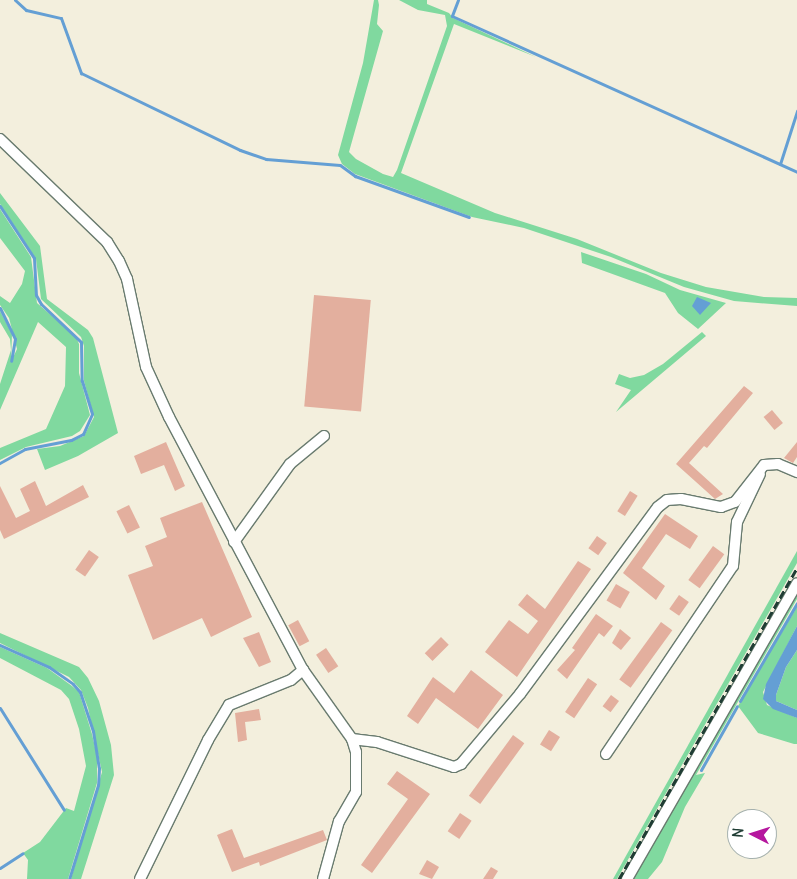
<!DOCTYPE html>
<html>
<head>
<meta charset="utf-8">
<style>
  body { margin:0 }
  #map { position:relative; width:797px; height:879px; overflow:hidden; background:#f3efdd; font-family:Delius,sans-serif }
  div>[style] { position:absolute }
  .green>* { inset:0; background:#80d99f }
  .water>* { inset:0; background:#649fd4 }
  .stream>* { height:3px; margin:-1.5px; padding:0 1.5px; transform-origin:1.5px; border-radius:1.5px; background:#649fd4 }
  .building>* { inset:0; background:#e3af9e; transform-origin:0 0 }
  .roads { filter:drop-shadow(1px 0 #697b6f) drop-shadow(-1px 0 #697b6f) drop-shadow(0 1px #697b6f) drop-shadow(0 -1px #697b6f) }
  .minor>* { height:10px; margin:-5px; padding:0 5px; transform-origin:5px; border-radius:5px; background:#fff }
  .rail>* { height:3px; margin-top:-1.5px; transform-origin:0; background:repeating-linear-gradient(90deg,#1f3d34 0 8px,transparent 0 12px) }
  span { translate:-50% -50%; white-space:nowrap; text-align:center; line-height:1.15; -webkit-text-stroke:4px #fff; paint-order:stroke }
  .north { position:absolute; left:727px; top:809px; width:50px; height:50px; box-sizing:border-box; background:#fff; border:1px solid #a5b1ae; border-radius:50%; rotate:275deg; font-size:14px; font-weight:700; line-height:20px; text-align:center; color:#1f3d34 }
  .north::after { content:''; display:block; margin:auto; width:18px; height:22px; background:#b5179e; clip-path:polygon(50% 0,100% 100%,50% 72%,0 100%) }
</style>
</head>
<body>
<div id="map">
  <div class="green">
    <i style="clip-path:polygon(374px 0,378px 0,379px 5px,377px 24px,383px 31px,349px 152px,356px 159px,383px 174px,393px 177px,397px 170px,447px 26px,445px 15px,418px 10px,399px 0,427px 0,427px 4px,449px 13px,453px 18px,536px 57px,454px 24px,401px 173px,495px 213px,577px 239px,661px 273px,706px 287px,764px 297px,797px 298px,797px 306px,734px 301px,684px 287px,611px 257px,524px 228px,472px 217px,355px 174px,342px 164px,338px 155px,363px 63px)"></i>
    <i style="clip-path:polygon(0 193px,40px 246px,47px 299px,88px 330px,93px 338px,118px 433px,78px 456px,45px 470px,37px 449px,60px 446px,84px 436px,94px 417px,84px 381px,84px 346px,81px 337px,41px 299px,36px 259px,0 204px)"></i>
    <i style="clip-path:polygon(0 209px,31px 257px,37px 303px,76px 337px,79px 344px,79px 373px,90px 415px,80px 431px,72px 436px,26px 447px,0 460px,0 448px,46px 429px,65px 386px,66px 347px,38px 322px,0 410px,0 384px,11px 350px,10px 339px,0 322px,0 311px,12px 334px,11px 362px,17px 349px,9px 318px,0 305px,0 296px,10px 303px,22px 284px,25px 271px,0 238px)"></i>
    <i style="clip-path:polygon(581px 252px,646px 274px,680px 290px,726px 303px,698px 329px,678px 313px,665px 293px,582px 263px)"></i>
    <i style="clip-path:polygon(702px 332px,706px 336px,616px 412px,631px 390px,615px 384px,619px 374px,630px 378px,644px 375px,663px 364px)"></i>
    <i style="clip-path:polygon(797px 551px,797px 563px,617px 879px,613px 879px)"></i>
    <i style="clip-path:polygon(797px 590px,797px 599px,696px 775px,705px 773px,685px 807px,662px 862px,648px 879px,632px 879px)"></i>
    <i style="clip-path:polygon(797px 607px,797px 626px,763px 692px,767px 705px,797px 718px,797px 744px,794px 744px,758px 733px,738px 706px)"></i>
    <i style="clip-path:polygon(0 633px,79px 667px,88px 678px,99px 701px,111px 745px,114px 775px,81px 879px,71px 879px,102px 772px,88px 708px,81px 690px,69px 677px,0 643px)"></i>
    <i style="clip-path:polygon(0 647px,47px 668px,72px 686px,79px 692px,92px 734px,97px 756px,97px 783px,68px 879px,27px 879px,28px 860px,23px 853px,40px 842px,66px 808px,74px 811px,86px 766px,79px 729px,69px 699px,61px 690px,0 658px)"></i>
    <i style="clip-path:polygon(797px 650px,797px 710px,776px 701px,776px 695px,786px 667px)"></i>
  </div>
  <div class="water">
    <i style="clip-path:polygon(697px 297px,711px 303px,700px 315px,692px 306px)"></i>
    <i style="clip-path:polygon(797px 626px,797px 650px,786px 667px,776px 695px,776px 701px,797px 710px,797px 718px,773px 709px,763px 699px,766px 684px)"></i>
  </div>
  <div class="stream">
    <i style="left:15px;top:0;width:15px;rotate:42deg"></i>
    <i style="left:26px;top:10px;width:36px;rotate:13deg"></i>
    <i style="left:61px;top:18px;width:59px;rotate:70deg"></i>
    <i style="left:81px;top:73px;width:177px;rotate:25.8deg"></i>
    <i style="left:240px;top:150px;width:28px;rotate:19deg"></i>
    <i style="left:266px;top:159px;width:74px;rotate:4.6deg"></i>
    <i style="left:340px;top:165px;width:19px;rotate:36deg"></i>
    <i style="left:355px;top:176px;width:121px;rotate:19.8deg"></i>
    <i style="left:458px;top:0;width:17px;rotate:111deg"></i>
    <i style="left:452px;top:16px;width:379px;rotate:24.3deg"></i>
    <i style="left:780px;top:164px;width:56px;rotate:-72.2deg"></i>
    <i style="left:0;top:206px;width:62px;rotate:56.8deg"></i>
    <i style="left:34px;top:258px;width:37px;rotate:87deg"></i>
    <i style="left:36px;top:295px;width:10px;rotate:61deg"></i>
    <i style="left:41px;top:304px;width:55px;rotate:43.5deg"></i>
    <i style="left:81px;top:342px;width:39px;rotate:89deg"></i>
    <i style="left:82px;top:381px;width:34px;rotate:73deg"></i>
    <i style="left:92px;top:414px;width:22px;rotate:114deg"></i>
    <i style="left:83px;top:434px;width:13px;rotate:153deg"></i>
    <i style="left:71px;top:440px;width:47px;rotate:168.9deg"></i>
    <i style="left:25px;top:449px;width:29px;rotate:151deg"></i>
    <i style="left:0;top:308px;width:34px;rotate:64deg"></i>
    <i style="left:15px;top:339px;width:22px;rotate:100deg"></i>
    <i style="left:0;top:645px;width:54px;rotate:24.2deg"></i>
    <i style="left:49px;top:667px;width:29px;rotate:35deg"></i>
    <i style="left:73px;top:684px;width:11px;rotate:49deg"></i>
    <i style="left:80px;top:692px;width:41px;rotate:71.6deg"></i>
    <i style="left:93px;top:731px;width:37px;rotate:81deg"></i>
    <i style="left:99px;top:768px;width:17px;rotate:93deg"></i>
    <i style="left:98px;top:785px;width:98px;rotate:107.1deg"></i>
    <i style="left:740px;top:701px;width:113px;rotate:-59.8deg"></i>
    <i style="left:0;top:708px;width:120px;rotate:57.9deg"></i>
    <i style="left:701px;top:770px;width:73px;rotate:-60.6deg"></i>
    <i style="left:0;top:868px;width:27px;rotate:-33deg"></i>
  </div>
  <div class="building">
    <i style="left:314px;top:295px;width:57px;height:112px;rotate:5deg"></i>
    <i style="clip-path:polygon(744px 386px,753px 393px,707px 448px,704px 446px,689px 463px,723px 494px,715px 499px,676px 464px)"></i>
    <i style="left:772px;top:410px;width:17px;height:11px;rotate:50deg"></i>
    <i style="clip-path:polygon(166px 442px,185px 486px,175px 491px,164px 465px,141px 474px,134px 456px)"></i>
    <i style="clip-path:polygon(797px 442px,797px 457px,793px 463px,784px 458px)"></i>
    <i style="clip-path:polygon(35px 481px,46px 506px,83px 485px,89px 497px,4px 539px,0 530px,0 486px,16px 518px,30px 511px,20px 489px)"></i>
    <i style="left:630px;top:491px;width:9px;height:24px;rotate:32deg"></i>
    <i style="clip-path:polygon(202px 502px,252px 617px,211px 637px,202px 618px,153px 640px,128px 575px,153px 566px,145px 546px,167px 537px,160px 518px)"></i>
    <i style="left:129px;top:505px;width:25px;height:14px;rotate:64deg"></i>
    <i style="clip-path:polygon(665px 514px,698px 536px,690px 549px,666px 534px,642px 568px,665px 586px,656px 600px,623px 573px)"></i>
    <i style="left:597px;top:536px;width:12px;height:15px;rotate:35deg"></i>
    <i style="left:713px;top:546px;width:14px;height:42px;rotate:36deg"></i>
    <i style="left:89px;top:550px;width:12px;height:24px;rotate:35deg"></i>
    <i style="clip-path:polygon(578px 561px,591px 569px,517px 677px,485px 652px,509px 620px,528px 634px,538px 621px,518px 605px,527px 594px,545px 609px)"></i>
    <i style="left:616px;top:584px;width:16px;height:19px;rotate:30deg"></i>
    <i style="left:679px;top:595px;width:12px;height:17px;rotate:35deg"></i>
    <i style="clip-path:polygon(596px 614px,613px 626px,604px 637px,599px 633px,567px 679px,557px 670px,575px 650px,572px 648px)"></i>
    <i style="left:298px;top:620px;width:24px;height:11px;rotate:62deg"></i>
    <i style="left:661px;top:622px;width:14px;height:71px;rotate:36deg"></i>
    <i style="clip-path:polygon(620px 629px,631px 638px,621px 650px,612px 643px)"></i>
    <i style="clip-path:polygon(259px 632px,271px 662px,259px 667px,243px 638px)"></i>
    <i style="left:441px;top:637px;width:11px;height:23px;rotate:45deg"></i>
    <i style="left:326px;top:648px;width:22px;height:12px;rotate:56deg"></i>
    <i style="clip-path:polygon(471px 670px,503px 695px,478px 729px,436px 698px,418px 724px,407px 716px,433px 677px,454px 693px)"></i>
    <i style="left:588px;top:678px;width:11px;height:41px;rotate:34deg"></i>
    <i style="left:611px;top:695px;width:10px;height:14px;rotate:37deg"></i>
    <i style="clip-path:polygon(259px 709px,261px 720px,245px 722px,247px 740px,238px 742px,235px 713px)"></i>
    <i style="left:549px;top:730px;width:13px;height:17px;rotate:32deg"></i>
    <i style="left:513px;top:735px;width:14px;height:75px;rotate:36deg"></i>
    <i style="clip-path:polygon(397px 771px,430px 794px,372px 873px,361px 865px,408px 799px,387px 784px)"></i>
    <i style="left:460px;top:813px;width:14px;height:22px;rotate:34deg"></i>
    <i style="clip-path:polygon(232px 829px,244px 858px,323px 830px,327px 840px,260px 866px,259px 862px,232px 872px,217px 835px)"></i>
    <i style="clip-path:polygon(427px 860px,439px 867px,432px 879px,419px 874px)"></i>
    <i style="clip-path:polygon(491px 867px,498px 871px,493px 879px,483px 879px)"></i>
  </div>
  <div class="roads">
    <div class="minor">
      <i style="left:0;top:139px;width:149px;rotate:43.9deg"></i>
      <i style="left:107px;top:242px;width:22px;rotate:58deg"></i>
      <i style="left:119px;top:261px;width:20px;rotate:66deg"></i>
      <i style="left:127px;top:279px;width:90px;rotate:77.8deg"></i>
      <i style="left:146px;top:367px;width:55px;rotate:65.3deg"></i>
      <i style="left:169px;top:417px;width:286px;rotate:62.1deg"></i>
      <i style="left:303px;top:670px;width:85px;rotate:54.6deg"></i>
      <i style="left:352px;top:739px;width:14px;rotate:73deg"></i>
      <i style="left:356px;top:752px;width:40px;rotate:90deg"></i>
      <i style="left:356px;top:792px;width:34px;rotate:120deg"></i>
      <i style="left:339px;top:821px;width:60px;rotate:105.4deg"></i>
      <i style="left:234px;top:542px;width:96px;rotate:-54.3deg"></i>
      <i style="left:290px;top:464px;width:44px;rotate:-39.5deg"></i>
      <i style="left:352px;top:739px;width:25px;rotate:7deg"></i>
      <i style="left:377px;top:742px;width:81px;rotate:18deg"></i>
      <i style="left:454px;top:767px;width:8px;rotate:-23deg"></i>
      <i style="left:461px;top:764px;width:92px;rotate:-49.9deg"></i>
      <i style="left:520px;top:694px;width:232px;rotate:-53.6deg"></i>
      <i style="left:658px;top:507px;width:11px;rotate:-38deg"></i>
      <i style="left:667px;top:500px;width:14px;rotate:-4deg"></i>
      <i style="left:681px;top:499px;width:41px;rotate:11.3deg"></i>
      <i style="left:721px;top:507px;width:15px;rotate:-20deg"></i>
      <i style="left:735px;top:502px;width:47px;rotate:-51.9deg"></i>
      <i style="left:764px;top:465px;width:14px;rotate:-4deg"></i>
      <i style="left:778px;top:464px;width:21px;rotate:23deg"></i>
      <i style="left:606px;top:754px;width:227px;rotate:-56deg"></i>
      <i style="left:733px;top:566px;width:44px;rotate:-84.8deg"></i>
      <i style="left:737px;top:522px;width:53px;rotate:-64.4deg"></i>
      <i style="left:140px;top:879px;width:155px;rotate:-63.9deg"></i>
      <i style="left:208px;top:740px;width:41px;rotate:-59deg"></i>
      <i style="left:229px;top:705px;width:67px;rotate:-22deg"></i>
      <i style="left:291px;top:680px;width:16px;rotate:-40deg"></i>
      <i style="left:627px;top:879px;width:341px;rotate:-60.1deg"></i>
    </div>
  </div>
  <div class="rail">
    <i style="left:619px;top:879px;width:358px;rotate:-60.2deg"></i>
  </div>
  <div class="north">N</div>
</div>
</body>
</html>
